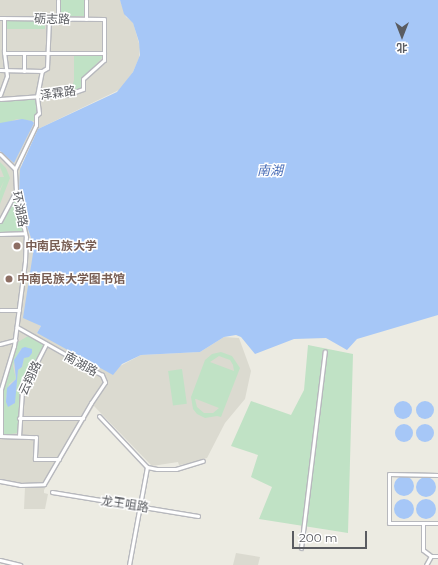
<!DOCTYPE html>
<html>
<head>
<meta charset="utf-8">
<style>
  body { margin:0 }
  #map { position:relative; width:438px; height:565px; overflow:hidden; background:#ecebe2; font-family:Montserrat,"Noto Sans SC",sans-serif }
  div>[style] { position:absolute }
  .education>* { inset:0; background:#dbdad0 }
  .green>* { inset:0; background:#c0e2c5; transform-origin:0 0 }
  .water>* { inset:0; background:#a6c7f7 }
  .round { border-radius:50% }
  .roads { filter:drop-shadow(1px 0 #b7b8bd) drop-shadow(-1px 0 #b7b8bd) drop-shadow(0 1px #b7b8bd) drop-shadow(0 -1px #b7b8bd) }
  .minor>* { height:3px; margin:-1.5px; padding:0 1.5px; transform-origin:1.5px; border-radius:1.5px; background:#fff }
  .dots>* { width:11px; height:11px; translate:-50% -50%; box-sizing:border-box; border:2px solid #fff; border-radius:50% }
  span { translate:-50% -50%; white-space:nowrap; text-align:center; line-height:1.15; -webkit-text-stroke:3px #fff; paint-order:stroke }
  .street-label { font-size:12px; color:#5a5c61 }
  .education-label { font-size:12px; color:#785e54; font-weight:700 }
  .left { translate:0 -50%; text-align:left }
  .water-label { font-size:13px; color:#4b6fb8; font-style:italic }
  .north { position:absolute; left:382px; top:16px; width:40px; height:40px; -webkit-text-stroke:3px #fff; paint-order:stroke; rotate:180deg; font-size:11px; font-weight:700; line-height:16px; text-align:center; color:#5a5c61 }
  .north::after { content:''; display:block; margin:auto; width:14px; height:18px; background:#5a5c61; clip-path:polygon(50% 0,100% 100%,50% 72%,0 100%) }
  .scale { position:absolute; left:292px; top:531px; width:75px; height:18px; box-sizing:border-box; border:2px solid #5a5c61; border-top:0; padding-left:5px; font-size:12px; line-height:14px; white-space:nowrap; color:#5a5c61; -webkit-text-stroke:3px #fff; paint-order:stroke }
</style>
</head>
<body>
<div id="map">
  <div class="education">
    <i style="clip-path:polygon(0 0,120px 0,126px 17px,133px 22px,140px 47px,139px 58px,133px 72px,121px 89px,38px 129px,21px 165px,19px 193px,25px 220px,34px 247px,30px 320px,41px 326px,37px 333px,120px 366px,141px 355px,200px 352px,224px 337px,239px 338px,251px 371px,245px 399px,225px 423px,207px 458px,186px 464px,179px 465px,178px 462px,152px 466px,94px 406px,44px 490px,44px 493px,48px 494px,45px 509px,24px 509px,25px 487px,0 483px)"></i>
    <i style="clip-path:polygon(236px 553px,260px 557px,258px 565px,233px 565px)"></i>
  </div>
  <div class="green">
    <i style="left:59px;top:0;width:25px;height:16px"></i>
    <i style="left:6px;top:20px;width:39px;height:9px"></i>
    <i style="clip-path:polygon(74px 54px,102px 54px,102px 58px,82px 79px,83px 87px,71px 92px,74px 80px)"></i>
    <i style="clip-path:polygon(36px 98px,37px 112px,34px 121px,17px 119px,3px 124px,0 123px,0 101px)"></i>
    <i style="clip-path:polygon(0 162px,6px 168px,10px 178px,0 204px,0 191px,4px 181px,0 189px,0 177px,4px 177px,0 167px)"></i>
    <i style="clip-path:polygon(16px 196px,23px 231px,0 232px,0 223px)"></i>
    <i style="clip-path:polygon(evenodd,28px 336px,42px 344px,43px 346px,20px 391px,18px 433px,3px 435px,2px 391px,4px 379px,18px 342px,28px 336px,21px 349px,32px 349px,32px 353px,24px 358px,22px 367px,18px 370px,14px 404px,7px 405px,6px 397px,9px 384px,16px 379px,13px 366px,15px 359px,21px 349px)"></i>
    <i style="clip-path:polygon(308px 345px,353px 354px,348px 533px,259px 519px,272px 487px,251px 477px,258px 455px,231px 446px,251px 401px,291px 415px,304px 390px)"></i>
    <i style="clip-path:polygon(evenodd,221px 352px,232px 356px,240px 368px,221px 417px,217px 416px,205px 418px,197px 414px,193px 409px,191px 397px,205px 360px,212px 354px,221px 352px,219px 356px,230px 360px,233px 365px,234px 371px,210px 362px,219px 356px,221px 352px,195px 399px,196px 399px,219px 408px,213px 413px,204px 413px,197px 407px,195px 399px)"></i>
    <i style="left:182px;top:369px;width:35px;height:14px;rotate:82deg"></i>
  </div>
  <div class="water">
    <i style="clip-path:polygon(120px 0,438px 0,438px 315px,357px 339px,347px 350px,326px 338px,294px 339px,255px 354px,241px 337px,236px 335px,224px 337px,200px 352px,141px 355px,122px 364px,113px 375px,37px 333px,41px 326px,23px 318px,34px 247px,25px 220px,19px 193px,20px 169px,38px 129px,117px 92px,133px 72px,140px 55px,139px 42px,133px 23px,124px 14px)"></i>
    <i style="clip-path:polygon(22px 119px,32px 121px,34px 123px,14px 163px,0 151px,0 123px)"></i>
    <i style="clip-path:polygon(25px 347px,32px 349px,32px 353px,29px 357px,24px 358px,22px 367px,18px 370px,15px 403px,8px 407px,6px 402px,7px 388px,16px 379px,14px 360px,22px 348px)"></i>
    <i class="round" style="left:416px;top:401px;width:18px;height:18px"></i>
    <i class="round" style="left:394px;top:401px;width:18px;height:18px"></i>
    <i class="round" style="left:395px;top:424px;width:18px;height:18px"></i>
    <i class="round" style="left:416px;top:424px;width:18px;height:18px"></i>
    <i class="round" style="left:394px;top:476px;width:20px;height:20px"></i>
    <i class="round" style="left:416px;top:477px;width:20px;height:20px"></i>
    <i class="round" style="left:416px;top:499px;width:20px;height:20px"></i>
    <i class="round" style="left:394px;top:499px;width:20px;height:20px"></i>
  </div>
  <div class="roads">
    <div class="minor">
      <i style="left:0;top:18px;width:104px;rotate:0.6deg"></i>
      <i style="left:104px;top:19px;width:41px;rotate:90deg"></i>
      <i style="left:104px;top:60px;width:28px;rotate:138deg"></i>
      <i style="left:83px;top:79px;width:10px;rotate:90deg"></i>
      <i style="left:83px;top:89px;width:15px;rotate:160deg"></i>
      <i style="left:69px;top:94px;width:69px;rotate:175.9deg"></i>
      <i style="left:58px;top:19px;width:19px;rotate:-90deg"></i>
      <i style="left:86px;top:19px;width:19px;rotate:-90deg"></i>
      <i style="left:4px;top:53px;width:100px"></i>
      <i style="left:24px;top:53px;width:18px;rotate:90deg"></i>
      <i style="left:0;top:70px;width:42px;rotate:1.4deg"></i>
      <i style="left:0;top:95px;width:20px;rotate:-70deg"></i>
      <i style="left:7px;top:76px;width:26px;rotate:-97deg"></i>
      <i style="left:4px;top:50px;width:32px;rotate:-90deg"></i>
      <i style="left:0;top:154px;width:21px;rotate:45deg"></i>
      <i style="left:0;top:221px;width:34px;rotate:-62deg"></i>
      <i style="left:0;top:234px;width:25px;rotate:-2deg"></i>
      <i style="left:0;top:310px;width:19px"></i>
      <i style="left:0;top:344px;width:16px;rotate:-15deg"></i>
      <i style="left:99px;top:416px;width:70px;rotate:46.7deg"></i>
      <i style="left:147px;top:467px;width:10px;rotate:11deg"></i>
      <i style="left:157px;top:469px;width:19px"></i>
      <i style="left:176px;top:469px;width:28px;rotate:-17deg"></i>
      <i style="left:19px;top:418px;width:64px"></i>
      <i style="left:0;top:436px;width:36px;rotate:2deg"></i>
      <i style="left:36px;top:437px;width:22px;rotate:93deg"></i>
      <i style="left:35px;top:459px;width:24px"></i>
      <i style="left:1px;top:436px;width:47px;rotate:-90deg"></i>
      <i style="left:1px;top:389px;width:45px;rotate:-73.2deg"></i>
      <i style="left:14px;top:346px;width:86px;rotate:-82.6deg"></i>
      <i style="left:25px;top:261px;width:24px;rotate:-88deg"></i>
      <i style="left:26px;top:237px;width:47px;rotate:-102.3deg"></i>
      <i style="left:16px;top:191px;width:22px;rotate:-93deg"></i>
      <i style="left:15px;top:169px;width:49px;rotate:-64.5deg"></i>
      <i style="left:36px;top:125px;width:9px;rotate:-90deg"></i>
      <i style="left:36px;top:116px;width:4px;rotate:-45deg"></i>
      <i style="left:39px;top:113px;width:17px;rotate:-97deg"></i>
      <i style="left:37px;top:96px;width:25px;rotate:-79deg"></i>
      <i style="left:42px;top:71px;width:6px;rotate:-31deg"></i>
      <i style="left:47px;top:68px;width:50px;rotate:-87.7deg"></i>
      <i style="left:19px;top:436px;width:45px;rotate:-86.2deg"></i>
      <i style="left:22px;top:391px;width:53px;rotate:-62.9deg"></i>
      <i style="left:438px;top:475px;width:49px;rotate:-178.8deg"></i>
      <i style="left:389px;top:474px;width:49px;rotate:90deg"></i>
      <i style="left:389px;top:523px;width:49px"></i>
      <i style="left:0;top:481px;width:20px;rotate:11deg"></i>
      <i style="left:20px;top:485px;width:24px;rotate:-2deg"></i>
      <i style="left:44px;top:484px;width:94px;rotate:-59.9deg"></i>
      <i style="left:91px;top:403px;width:25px;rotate:-56deg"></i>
      <i style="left:105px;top:382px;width:8px;rotate:-113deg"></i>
      <i style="left:102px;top:375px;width:98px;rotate:-150.5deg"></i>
      <i style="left:52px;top:492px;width:148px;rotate:9.3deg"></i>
      <i style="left:423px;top:523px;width:27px;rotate:90deg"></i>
      <i style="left:423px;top:550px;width:10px;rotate:37deg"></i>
      <i style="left:431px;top:556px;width:7px"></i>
      <i style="left:301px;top:548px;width:198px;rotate:-83.1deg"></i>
      <i style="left:0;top:560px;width:21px;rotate:14deg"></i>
      <i style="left:129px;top:565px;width:100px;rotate:-79.6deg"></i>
      <i style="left:426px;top:565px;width:10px;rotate:-61deg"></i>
    </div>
  </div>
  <div class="dots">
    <i style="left:17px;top:246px;background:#8d6e63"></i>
    <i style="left:9px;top:279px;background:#8d6e63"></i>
  </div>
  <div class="street-label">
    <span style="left:52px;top:19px;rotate:1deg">砺志路</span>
    <span style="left:58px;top:93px;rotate:-8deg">泽霖路</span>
    <span style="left:20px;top:209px;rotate:79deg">环湖路</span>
    <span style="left:81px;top:364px;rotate:29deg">南湖路</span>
    <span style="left:30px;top:378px;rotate:-65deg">云翔路</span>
    <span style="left:125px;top:504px;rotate:9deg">龙王咀路</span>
  </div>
  <div class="education-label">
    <span class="left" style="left:25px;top:246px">中南民族大学</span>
    <span class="left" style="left:17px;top:279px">中南民族大学图书馆</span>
  </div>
  <div class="water-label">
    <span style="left:270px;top:170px">南湖</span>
  </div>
  <div class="north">北</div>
  <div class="scale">200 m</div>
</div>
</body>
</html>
